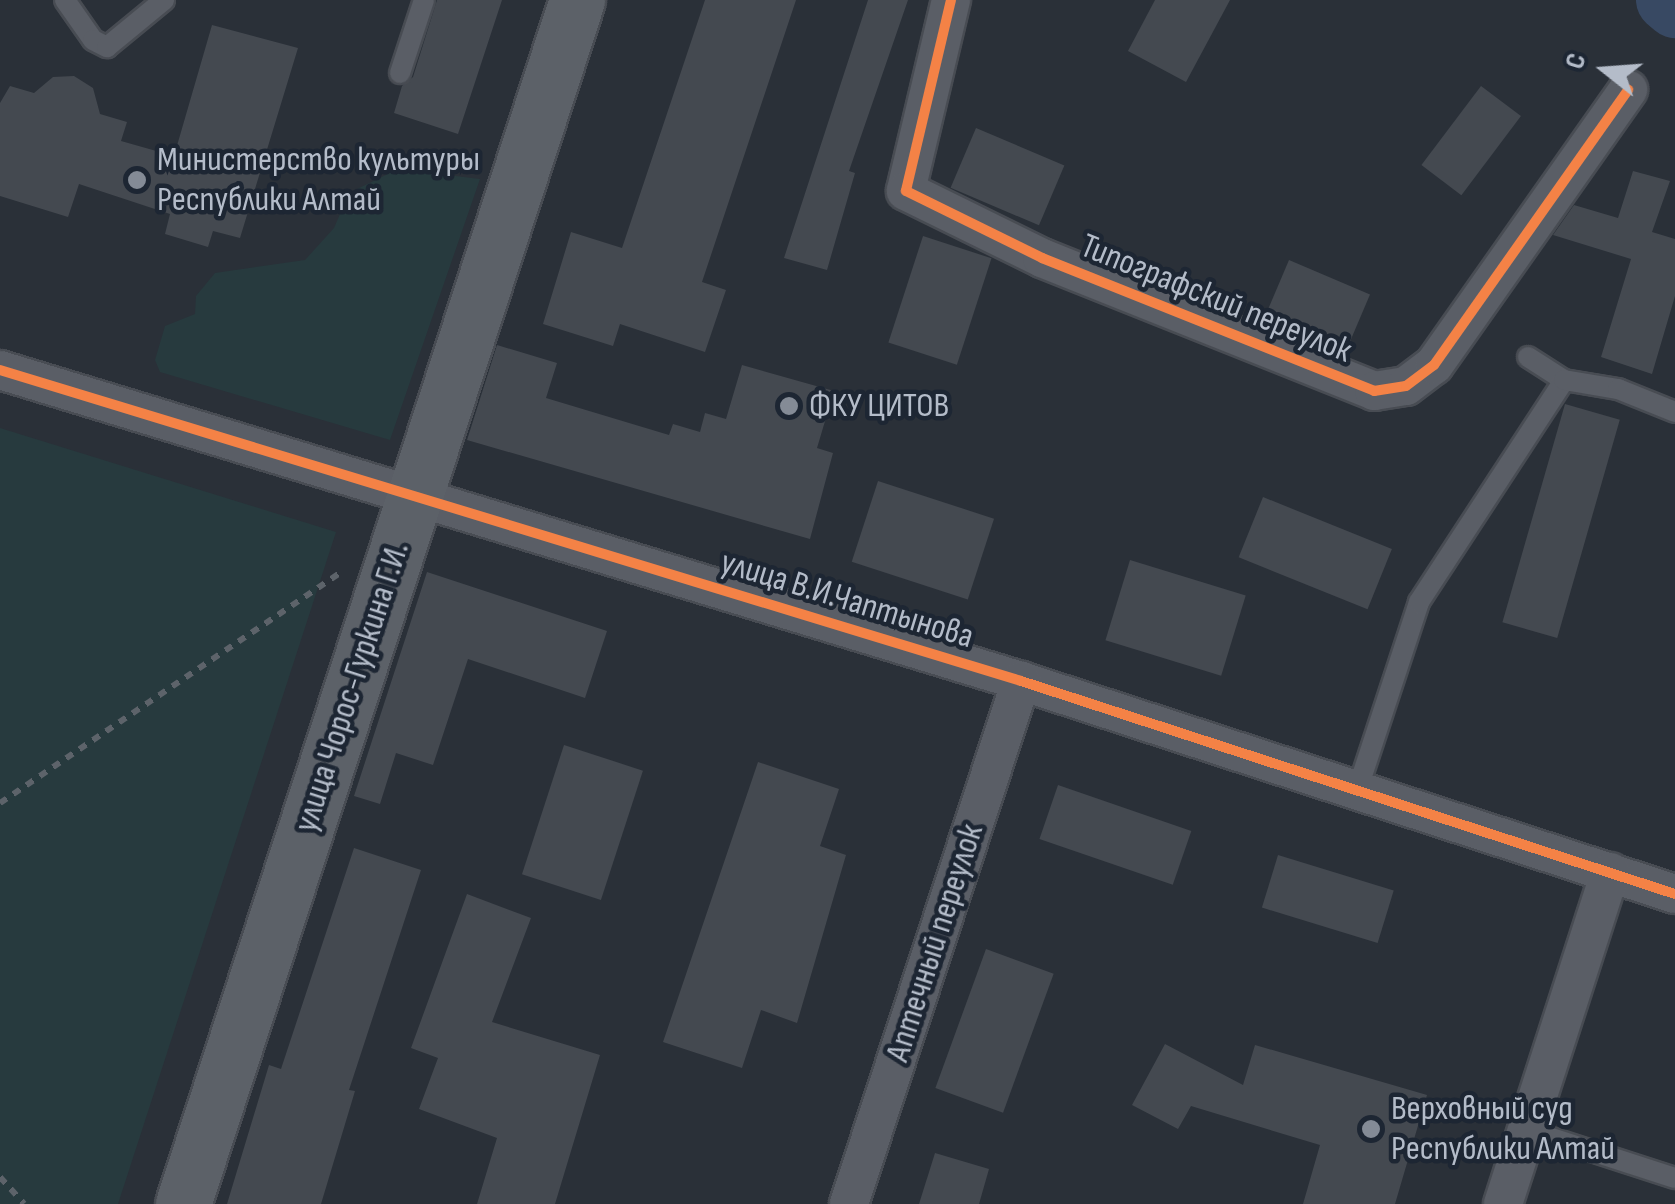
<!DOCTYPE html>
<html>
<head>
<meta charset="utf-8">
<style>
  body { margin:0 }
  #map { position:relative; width:1675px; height:1204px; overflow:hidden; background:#2a3038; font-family:"Sofia Sans Condensed",sans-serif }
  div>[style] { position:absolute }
  .green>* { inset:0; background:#273a3e }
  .river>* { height:62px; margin:-31px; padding:0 31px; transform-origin:31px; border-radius:31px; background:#384963 }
  .building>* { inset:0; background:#444950; transform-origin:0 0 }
  .path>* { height:6px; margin-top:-3px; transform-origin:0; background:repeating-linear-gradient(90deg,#5d636a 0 8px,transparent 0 16px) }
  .roads { filter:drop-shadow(2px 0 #484c53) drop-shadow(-2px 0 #484c53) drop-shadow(0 2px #484c53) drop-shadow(0 -2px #484c53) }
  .service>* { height:20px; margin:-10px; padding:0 10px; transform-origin:10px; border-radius:10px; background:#5a5e66 }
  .minor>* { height:38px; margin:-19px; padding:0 19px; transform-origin:19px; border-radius:19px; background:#5a5e66 }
  .primary>* { height:55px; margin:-27.5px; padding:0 27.5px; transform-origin:27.5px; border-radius:27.5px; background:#5c6168 }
  .cycleway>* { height:10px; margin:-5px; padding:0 5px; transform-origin:5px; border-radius:5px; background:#f48246 }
  .dots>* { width:28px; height:28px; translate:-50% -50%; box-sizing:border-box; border:5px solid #1d2633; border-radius:50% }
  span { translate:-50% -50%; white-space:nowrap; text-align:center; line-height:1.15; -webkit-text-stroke:9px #1d2633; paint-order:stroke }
  .poi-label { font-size:35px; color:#b4bcc9 }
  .left { translate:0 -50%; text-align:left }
  .street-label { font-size:35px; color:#b4bcc9 }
  .north { position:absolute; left:1555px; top:20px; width:100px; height:100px; -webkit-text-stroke:8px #1d2633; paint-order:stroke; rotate:287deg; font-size:28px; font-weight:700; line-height:40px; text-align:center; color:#b4bcc9 }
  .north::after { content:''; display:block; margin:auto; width:35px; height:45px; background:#b4bcc9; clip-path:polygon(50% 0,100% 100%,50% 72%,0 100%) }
</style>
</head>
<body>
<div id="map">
  <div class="green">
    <i style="clip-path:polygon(398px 169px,480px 179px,390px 440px,160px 372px,155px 360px,165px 326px,195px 314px,196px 296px,215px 273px,305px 260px,334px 228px,349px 193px)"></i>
    <i style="clip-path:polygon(0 428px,336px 532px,118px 1204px,0 1204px)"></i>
  </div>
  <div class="river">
    <i style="left:1667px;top:0;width:11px;rotate:41deg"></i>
  </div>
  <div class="building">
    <i style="clip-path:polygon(437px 0,502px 0,458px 134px,394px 113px,402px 86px,413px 77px)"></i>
    <i style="clip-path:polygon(705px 0,796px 0,702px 282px,726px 290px,705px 352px,620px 324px,613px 346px,543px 324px,571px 232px,622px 248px)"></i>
    <i style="clip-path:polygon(868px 0,908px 0,849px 171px,855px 173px,827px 270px,784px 258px)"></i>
    <i style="clip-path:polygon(1155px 0,1230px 0,1186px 82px,1128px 51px)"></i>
    <i style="clip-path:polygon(212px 25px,298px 48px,240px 238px,213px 231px,208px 247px,165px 234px,170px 214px,79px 184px,68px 217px,0 196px,0 103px,10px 86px,34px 93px,53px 77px,74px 76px,93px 88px,100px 114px,127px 122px,121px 141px,174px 156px)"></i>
    <i style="left:1481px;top:86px;width:50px;height:99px;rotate:37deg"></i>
    <i style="left:976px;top:128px;width:96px;height:65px;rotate:23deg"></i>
    <i style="clip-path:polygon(1633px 171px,1670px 181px,1652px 232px,1675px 239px,1675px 296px,1652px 374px,1601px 357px,1631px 259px,1553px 235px,1574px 205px,1618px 218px)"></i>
    <i style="left:923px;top:236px;width:72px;height:112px;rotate:18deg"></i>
    <i style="left:1289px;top:260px;width:88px;height:68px;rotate:23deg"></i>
    <i style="clip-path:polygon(497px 345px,557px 363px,546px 398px,669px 435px,673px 424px,700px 432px,705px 413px,726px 419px,742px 365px,834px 391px,817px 448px,833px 453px,810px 539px,467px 440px)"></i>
    <i style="left:1565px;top:404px;width:57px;height:227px;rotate:16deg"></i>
    <i style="left:878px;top:481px;width:122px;height:85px;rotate:18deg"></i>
    <i style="left:1263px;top:497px;width:139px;height:65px;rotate:22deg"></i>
    <i style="left:1130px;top:560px;width:121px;height:84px;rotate:17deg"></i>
    <i style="clip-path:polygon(427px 572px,607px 631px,585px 698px,468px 659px,433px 765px,396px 753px,380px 804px,354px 796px)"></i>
    <i style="left:564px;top:745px;width:83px;height:136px;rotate:18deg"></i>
    <i style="clip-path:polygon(758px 762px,839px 789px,820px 846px,846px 855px,797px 1023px,761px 1010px,742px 1068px,663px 1042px)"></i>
    <i style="left:1058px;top:785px;width:141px;height:57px;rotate:19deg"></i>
    <i style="clip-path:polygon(354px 848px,421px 870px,349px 1090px,355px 1091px,321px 1204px,227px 1204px,269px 1065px,281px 1069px)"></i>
    <i style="left:1278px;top:855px;width:121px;height:55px;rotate:17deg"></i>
    <i style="clip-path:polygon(467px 894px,531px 918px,492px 1022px,600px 1055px,555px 1204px,477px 1204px,497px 1138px,419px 1109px,438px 1058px,411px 1048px)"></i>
    <i style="left:986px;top:949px;width:72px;height:148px;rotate:20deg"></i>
    <i style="clip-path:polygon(1165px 1044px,1243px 1085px,1255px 1045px,1427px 1095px,1395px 1204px,1303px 1204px,1320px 1145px,1191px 1106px,1178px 1129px,1132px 1105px)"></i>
    <i style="clip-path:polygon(935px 1153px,989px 1169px,979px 1204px,919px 1204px)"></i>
  </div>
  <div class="path">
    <i style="left:0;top:803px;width:414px;rotate:-34.1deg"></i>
    <i style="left:0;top:1177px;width:36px;rotate:48deg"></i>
  </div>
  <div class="roads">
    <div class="service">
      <i style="left:65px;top:0;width:49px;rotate:55deg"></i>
      <i style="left:93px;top:40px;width:16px;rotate:27deg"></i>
      <i style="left:107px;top:47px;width:74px;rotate:-39.5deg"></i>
      <i style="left:400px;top:73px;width:77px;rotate:-71.8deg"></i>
      <i style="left:1528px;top:357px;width:43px;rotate:32.6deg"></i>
      <i style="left:1357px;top:791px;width:199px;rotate:-71.8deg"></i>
      <i style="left:1419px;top:602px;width:265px;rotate:-56.8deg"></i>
      <i style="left:1564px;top:380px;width:55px;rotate:9.5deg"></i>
      <i style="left:1618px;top:389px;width:61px;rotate:22deg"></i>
      <i style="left:1527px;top:1130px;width:156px;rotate:18deg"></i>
    </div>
    <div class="minor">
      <i style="left:951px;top:0;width:196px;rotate:103.3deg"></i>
      <i style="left:906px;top:191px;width:152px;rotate:26.2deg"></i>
      <i style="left:1042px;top:258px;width:358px;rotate:21.8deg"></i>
      <i style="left:1374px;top:391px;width:32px;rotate:-9deg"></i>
      <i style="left:1406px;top:386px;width:35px;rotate:-37deg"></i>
      <i style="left:1434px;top:365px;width:337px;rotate:-54.8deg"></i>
      <i style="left:0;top:370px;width:1067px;rotate:16.94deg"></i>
      <i style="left:1021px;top:681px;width:688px;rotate:18.04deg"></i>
      <i style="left:849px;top:1204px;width:551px;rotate:-71.8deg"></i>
      <i style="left:1503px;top:1204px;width:349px;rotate:-72.1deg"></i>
    </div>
    <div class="primary">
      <i style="left:183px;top:1204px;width:1267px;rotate:-71.88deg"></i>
    </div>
  </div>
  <div class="cycleway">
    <i style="left:951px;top:0;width:196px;rotate:103.3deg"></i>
    <i style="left:906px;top:191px;width:152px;rotate:26.2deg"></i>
    <i style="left:1042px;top:258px;width:358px;rotate:21.8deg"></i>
    <i style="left:1374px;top:391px;width:32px;rotate:-9deg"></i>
    <i style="left:1406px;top:386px;width:35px;rotate:-37deg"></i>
    <i style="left:1434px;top:365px;width:337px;rotate:-54.8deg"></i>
    <i style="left:0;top:370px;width:1067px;rotate:16.94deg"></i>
    <i style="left:1021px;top:681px;width:688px;rotate:18.04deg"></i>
  </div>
  <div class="dots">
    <i style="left:137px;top:180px;background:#848b96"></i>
    <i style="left:789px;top:406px;background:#848b96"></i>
    <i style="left:1371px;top:1129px;background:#848b96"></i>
  </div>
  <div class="poi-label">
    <span class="left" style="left:157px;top:180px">Министерство культуры<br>Республики Алтай</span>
    <span class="left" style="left:809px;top:406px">ФКУ ЦИТОВ</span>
    <span class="left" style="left:1391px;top:1129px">Верховный суд<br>Республики Алтай</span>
  </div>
  <div class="street-label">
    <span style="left:1216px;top:299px;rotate:22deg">Типографский переулок</span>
    <span style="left:847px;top:600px;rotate:17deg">улица В.И.Чаптынова</span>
    <span style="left:352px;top:687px;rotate:-72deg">улица Чорос-Гуркина Г.И.</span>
    <span style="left:935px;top:943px;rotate:-72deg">Аптечный переулок</span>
  </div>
  <div class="north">С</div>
</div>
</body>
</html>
